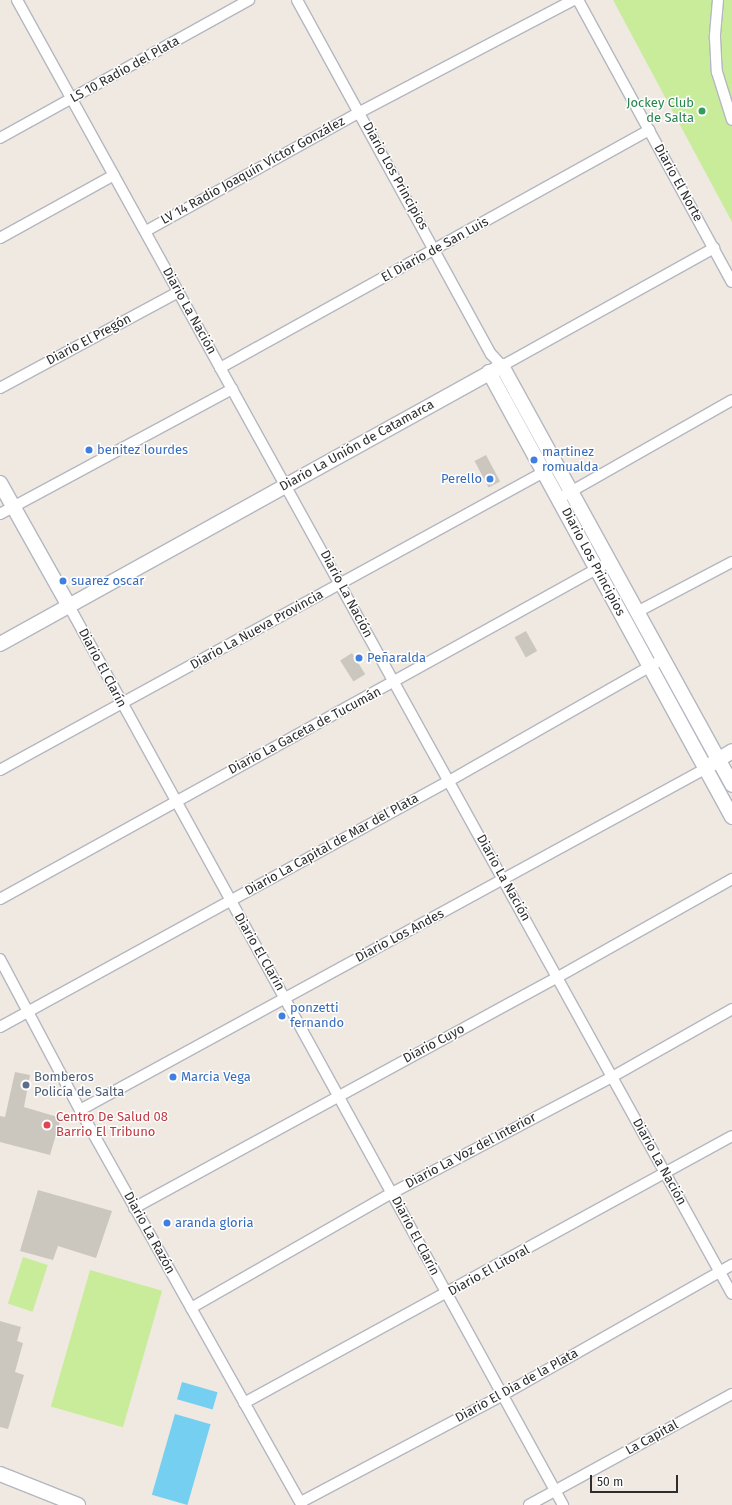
<!DOCTYPE html>
<html>
<head>
<meta charset="utf-8">
<style>
  body { margin:0 }
  #map { position:relative; width:732px; height:1505px; overflow:hidden; background:#efe9e1; font-family:"Fira Sans",sans-serif }
  div>[style] { position:absolute }
  .pitch>* { inset:0; background:#c9ec9a; transform-origin:0 0 }
  .water>* { inset:0; background:#75cff0; transform-origin:0 0 }
  .building>* { inset:0; background:#cbc7bf; transform-origin:0 0 }
  .roads { filter:drop-shadow(1px 0 #b4b7c1) drop-shadow(-1px 0 #b4b7c1) drop-shadow(0 1px #b4b7c1) drop-shadow(0 -1px #b4b7c1) }
  .street>* { height:10px; margin:-5px; padding:0 5px; transform-origin:5px; border-radius:5px; background:#fff }
  .secondary>* { height:14px; margin:-7px; padding:0 7px; transform-origin:7px; border-radius:7px; background:#fff }
  .dots>* { width:11px; height:11px; translate:-50% -50%; box-sizing:border-box; border:2px solid #fff; border-radius:50% }
  span { translate:-50% -50%; white-space:nowrap; text-align:center; line-height:1.15; -webkit-text-stroke:3px #fff; paint-order:stroke }
  .street-label { font-size:13px; color:#2e2e2e }
  .leisure-label { font-size:13px; color:#27864d }
  .right { translate:-100% -50%; text-align:right }
  .shop-label { font-size:13px; color:#366cbe }
  .left { translate:0 -50%; text-align:left }
  .service-label { font-size:13px; color:#4e5e75 }
  .health-label { font-size:13px; color:#be3a42 }
  .scale { position:absolute; left:590px; top:1475px; width:88px; height:18px; box-sizing:border-box; border:2px solid #2e2e2e; border-top:0; padding-left:5px; font-size:12px; line-height:14px; white-space:nowrap; color:#2e2e2e; -webkit-text-stroke:3px #fff; paint-order:stroke }
</style>
</head>
<body>
<div id="map">
  <div class="pitch">
    <i style="clip-path:polygon(613px 0,732px 0,732px 222px)"></i>
    <i style="left:23px;top:1257px;width:26px;height:49px;rotate:18deg"></i>
    <i style="left:90px;top:1270px;width:75px;height:142px;rotate:16deg"></i>
  </div>
  <div class="water">
    <i style="left:182px;top:1382px;width:37px;height:18px;rotate:16deg"></i>
    <i style="left:175px;top:1414px;width:37px;height:84px;rotate:16deg"></i>
  </div>
  <div class="building">
    <i style="left:486px;top:455px;width:30px;height:13px;rotate:62deg"></i>
    <i style="left:526px;top:631px;width:23px;height:13px;rotate:61deg"></i>
    <i style="left:352px;top:653px;width:25px;height:14px;rotate:58deg"></i>
    <i style="clip-path:polygon(15px 1072px,30px 1075px,24px 1107px,61px 1118px,50px 1155px,0 1142px,0 1116px,5px 1117px)"></i>
    <i style="clip-path:polygon(38px 1190px,112px 1211px,96px 1258px,58px 1246px,53px 1260px,20px 1251px)"></i>
    <i style="clip-path:polygon(0 1321px,21px 1327px,17px 1341px,23px 1343px,15px 1372px,24px 1375px,8px 1429px,0 1427px)"></i>
  </div>
  <div class="roads">
    <div class="street">
      <i style="left:17px;top:0;width:1478px;rotate:61.08deg"></i>
      <i style="left:297px;top:0;width:404px;rotate:61.3deg"></i>
      <i style="left:491px;top:354px;width:16px;rotate:47deg"></i>
      <i style="left:502px;top:366px;width:243px;rotate:-29.1deg"></i>
      <i style="left:578px;top:0;width:321px;rotate:61.4deg"></i>
      <i style="left:718px;top:0;width:38px;rotate:95deg"></i>
      <i style="left:715px;top:38px;width:34px;rotate:87deg"></i>
      <i style="left:717px;top:72px;width:50px;rotate:72.6deg"></i>
      <i style="left:0;top:138px;width:285px;rotate:-29deg"></i>
      <i style="left:146px;top:231px;width:245px;rotate:-29.1deg"></i>
      <i style="left:360px;top:112px;width:241px;rotate:-27.7deg"></i>
      <i style="left:0;top:238px;width:130px;rotate:-28.9deg"></i>
      <i style="left:220px;top:368px;width:491px;rotate:-29deg"></i>
      <i style="left:0;top:388px;width:202px;rotate:-28.3deg"></i>
      <i style="left:565px;top:495px;width:192px;rotate:-29.6deg"></i>
      <i style="left:0;top:514px;width:264px;rotate:-28.3deg"></i>
      <i style="left:69px;top:606px;width:1026px;rotate:61.21deg"></i>
      <i style="left:637px;top:612px;width:107px;rotate:-27.8deg"></i>
      <i style="left:0;top:770px;width:626px;rotate:-28.73deg"></i>
      <i style="left:0;top:899px;width:688px;rotate:-28.95deg"></i>
      <i style="left:0;top:959px;width:171px;rotate:62.1deg"></i>
      <i style="left:80px;top:1110px;width:453px;rotate:60.7deg"></i>
      <i style="left:0;top:1027px;width:512px;rotate:-28.72deg"></i>
      <i style="left:449px;top:781px;width:238px;rotate:-29.7deg"></i>
      <i style="left:80px;top:1110px;width:712px;rotate:-28.62deg"></i>
      <i style="left:134px;top:1208px;width:483px;rotate:-28.6deg"></i>
      <i style="left:558px;top:977px;width:200px;rotate:-29.4deg"></i>
      <i style="left:191px;top:1308px;width:232px;rotate:-29.8deg"></i>
      <i style="left:392px;top:1193px;width:249px;rotate:-27.8deg"></i>
      <i style="left:612px;top:1077px;width:138px;rotate:-29.5deg"></i>
      <i style="left:244px;top:1403px;width:556px;rotate:-28.68deg"></i>
      <i style="left:301px;top:1502px;width:226px;rotate:-27.9deg"></i>
      <i style="left:501px;top:1396px;width:266px;rotate:-29.6deg"></i>
      <i style="left:529px;top:1505px;width:231px;rotate:-28.7deg"></i>
    </div>
    <div class="secondary">
      <i style="left:489px;top:372px;width:507px;rotate:61.36deg"></i>
      <i style="left:0;top:483px;width:141px;rotate:60.7deg"></i>
      <i style="left:0;top:644px;width:574px;rotate:-28.98deg"></i>
      <i style="left:502px;top:366px;width:478px;rotate:61.2deg"></i>
      <i style="left:710px;top:765px;width:26px;rotate:-32deg"></i>
      <i style="left:0;top:1474px;width:84px;rotate:21.7deg"></i>
    </div>
  </div>
  <div class="dots">
    <i style="left:702px;top:111px;background:#2e9e5b"></i>
    <i style="left:89px;top:450px;background:#3f7fe0"></i>
    <i style="left:534px;top:460px;background:#3f7fe0"></i>
    <i style="left:490px;top:479px;background:#3f7fe0"></i>
    <i style="left:63px;top:581px;background:#3f7fe0"></i>
    <i style="left:359px;top:658px;background:#3f7fe0"></i>
    <i style="left:282px;top:1016px;background:#3f7fe0"></i>
    <i style="left:173px;top:1077px;background:#3f7fe0"></i>
    <i style="left:26px;top:1085px;background:#5c6f8a"></i>
    <i style="left:47px;top:1125px;background:#e0444e"></i>
    <i style="left:167px;top:1223px;background:#3f7fe0"></i>
  </div>
  <div class="street-label">
    <span style="left:125px;top:70px;rotate:-29deg">LS 10 Radio del Plata</span>
    <span style="left:253px;top:171px;rotate:-29deg">LV 14 Radio Joaquín Víctor González</span>
    <span style="left:395px;top:176px;rotate:61deg">Diario Los Principios</span>
    <span style="left:678px;top:183px;rotate:61deg">Diario El Norte</span>
    <span style="left:435px;top:250px;rotate:-29deg">El Diario de San Luis</span>
    <span style="left:189px;top:311px;rotate:61deg">Diario La Nación</span>
    <span style="left:89px;top:340px;rotate:-28deg">Diario El Pregón</span>
    <span style="left:357px;top:446px;rotate:-29deg">Diario La Unión de Catamarca</span>
    <span style="left:593px;top:562px;rotate:62deg">Diario Los Principios</span>
    <span style="left:346px;top:594px;rotate:62deg">Diario La Nación</span>
    <span style="left:257px;top:630px;rotate:-29deg">Diario La Nueva Provincia</span>
    <span style="left:102px;top:668px;rotate:62deg">Diario El Clarín</span>
    <span style="left:305px;top:731px;rotate:-28deg">Diario La Gaceta de Tucumán</span>
    <span style="left:332px;top:845px;rotate:-29deg">Diario La Capital de Mar del Plata</span>
    <span style="left:503px;top:878px;rotate:61deg">Diario La Nación</span>
    <span style="left:400px;top:936px;rotate:-28deg">Diario Los Andes</span>
    <span style="left:259px;top:952px;rotate:60deg">Diario El Clarín</span>
    <span style="left:434px;top:1044px;rotate:-28deg">Diario Cuyo</span>
    <span style="left:471px;top:1151px;rotate:-28deg">Diario La Voz del Interior</span>
    <span style="left:659px;top:1162px;rotate:61deg">Diario La Nación</span>
    <span style="left:149px;top:1233px;rotate:61deg">Diario La Razón</span>
    <span style="left:415px;top:1236px;rotate:62deg">Diario El Clarín</span>
    <span style="left:489px;top:1271px;rotate:-29deg">Diario El Litoral</span>
    <span style="left:517px;top:1386px;rotate:-29deg">Diario El Dia de la Plata</span>
    <span style="left:652px;top:1438px;rotate:-29deg">La Capital</span>
  </div>
  <div class="leisure-label">
    <span class="right" style="left:694px;top:111px">Jockey Club<br>de Salta</span>
  </div>
  <div class="shop-label">
    <span class="left" style="left:97px;top:450px">benitez lourdes</span>
    <span class="left" style="left:542px;top:460px">martinez<br>romualda</span>
    <span class="right" style="left:482px;top:479px">Perello</span>
    <span class="left" style="left:71px;top:581px">suarez oscar</span>
    <span class="left" style="left:367px;top:658px">Peñaralda</span>
    <span class="left" style="left:290px;top:1016px">ponzetti<br>fernando</span>
    <span class="left" style="left:181px;top:1077px">Marcia Vega</span>
    <span class="left" style="left:175px;top:1223px">aranda gloria</span>
  </div>
  <div class="service-label">
    <span class="left" style="left:34px;top:1085px">Bomberos<br>Policía de Salta</span>
  </div>
  <div class="health-label">
    <span class="left" style="left:56px;top:1125px">Centro De Salud 08<br>Barrio El Tribuno</span>
  </div>
  <div class="scale">50 m</div>
</div>
</body>
</html>
